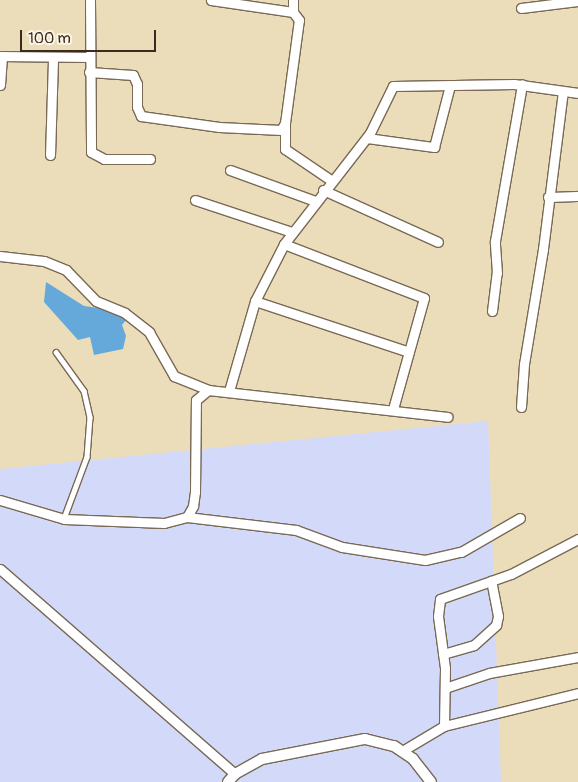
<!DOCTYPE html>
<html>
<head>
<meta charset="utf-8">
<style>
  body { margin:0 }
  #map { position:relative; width:578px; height:782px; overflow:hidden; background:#ecddba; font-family:Pangolin,sans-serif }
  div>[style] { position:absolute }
  .built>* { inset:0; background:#d3d9f9 }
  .water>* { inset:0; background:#64a9d9 }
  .roads { filter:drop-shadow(1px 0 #796955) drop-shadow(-1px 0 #796955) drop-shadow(0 1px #796955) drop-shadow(0 -1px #796955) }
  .service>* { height:4.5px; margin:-2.25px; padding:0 2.25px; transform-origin:2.25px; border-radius:2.25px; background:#fff }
  .minor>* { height:9px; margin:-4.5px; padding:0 4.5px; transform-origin:4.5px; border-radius:4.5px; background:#fff }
  .tertiary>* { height:10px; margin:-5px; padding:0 5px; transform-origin:5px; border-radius:5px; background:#fff }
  span { translate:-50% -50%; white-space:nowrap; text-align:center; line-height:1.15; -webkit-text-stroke:5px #fcf5e5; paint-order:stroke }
  .scale { position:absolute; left:20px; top:30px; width:136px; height:22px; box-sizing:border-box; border:2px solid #3b2a1e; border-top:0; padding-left:6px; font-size:15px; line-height:18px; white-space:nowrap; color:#3b2a1e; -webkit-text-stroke:4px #fcf5e5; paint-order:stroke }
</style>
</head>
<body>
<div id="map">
  <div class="built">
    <i style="clip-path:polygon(488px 421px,501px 782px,0 782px,0 469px)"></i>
  </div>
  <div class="water">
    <i style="clip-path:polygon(46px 282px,84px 306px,107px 309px,127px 319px,122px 325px,126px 336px,123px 349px,94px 355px,90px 337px,78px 340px,44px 302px)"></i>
  </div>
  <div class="roads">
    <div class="service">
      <i style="left:56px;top:352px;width:48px;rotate:54.3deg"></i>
      <i style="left:84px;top:391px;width:27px;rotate:77deg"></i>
      <i style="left:90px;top:417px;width:40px;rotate:94.3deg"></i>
      <i style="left:87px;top:457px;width:66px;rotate:110.4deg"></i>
    </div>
    <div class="minor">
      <i style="left:90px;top:0;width:152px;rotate:89.6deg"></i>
      <i style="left:91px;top:152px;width:15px;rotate:28deg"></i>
      <i style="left:104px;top:159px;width:46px"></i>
      <i style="left:521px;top:8px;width:57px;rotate:-7deg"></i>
      <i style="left:293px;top:12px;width:12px;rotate:-90deg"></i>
      <i style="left:0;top:56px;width:89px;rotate:0.6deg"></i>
      <i style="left:89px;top:72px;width:44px;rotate:3.9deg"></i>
      <i style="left:133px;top:75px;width:10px;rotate:66deg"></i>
      <i style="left:137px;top:84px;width:23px;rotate:90deg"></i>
      <i style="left:137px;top:107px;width:10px;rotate:66deg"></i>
      <i style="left:141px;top:116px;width:79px;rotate:8deg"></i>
      <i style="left:219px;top:127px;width:62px;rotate:2.8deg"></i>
      <i style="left:281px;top:130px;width:8px;rotate:-60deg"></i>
      <i style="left:285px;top:123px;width:104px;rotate:-82.3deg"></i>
      <i style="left:299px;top:20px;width:10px;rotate:-127deg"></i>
      <i style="left:293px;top:12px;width:83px;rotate:-171.7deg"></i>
      <i style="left:0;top:85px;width:29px;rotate:-86deg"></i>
      <i style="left:285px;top:123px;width:26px;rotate:90deg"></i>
      <i style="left:285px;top:149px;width:57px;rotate:34.2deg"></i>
      <i style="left:367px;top:138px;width:68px;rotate:7.7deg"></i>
      <i style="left:434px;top:147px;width:64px;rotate:-75.5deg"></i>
      <i style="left:50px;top:155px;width:98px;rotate:-88.2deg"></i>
      <i style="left:230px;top:170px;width:90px;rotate:20deg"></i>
      <i style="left:323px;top:190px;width:126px;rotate:24.3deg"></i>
      <i style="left:548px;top:197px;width:30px;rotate:-2deg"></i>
      <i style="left:195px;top:200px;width:102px;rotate:18.3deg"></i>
      <i style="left:284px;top:244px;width:150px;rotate:21.1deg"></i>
      <i style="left:424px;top:298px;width:115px;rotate:105.6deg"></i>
      <i style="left:0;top:256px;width:44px;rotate:6.5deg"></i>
      <i style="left:44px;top:261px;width:24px;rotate:22deg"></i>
      <i style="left:66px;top:270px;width:43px;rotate:45.9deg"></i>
      <i style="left:96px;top:301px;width:31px;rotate:22deg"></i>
      <i style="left:125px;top:313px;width:31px;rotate:38deg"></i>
      <i style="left:149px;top:332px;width:51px;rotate:60.4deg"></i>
      <i style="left:174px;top:376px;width:37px;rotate:22deg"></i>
      <i style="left:255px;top:301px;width:162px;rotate:18.3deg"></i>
      <i style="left:492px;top:311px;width:38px;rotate:-83deg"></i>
      <i style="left:497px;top:273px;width:32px;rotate:-94deg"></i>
      <i style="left:495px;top:241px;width:159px;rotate:-80.2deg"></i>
      <i style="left:229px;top:391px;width:94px;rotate:-73.9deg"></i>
      <i style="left:255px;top:301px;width:64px;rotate:-63deg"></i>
      <i style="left:284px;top:244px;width:140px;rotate:-52.2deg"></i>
      <i style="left:370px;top:133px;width:52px;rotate:-63.9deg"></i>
      <i style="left:393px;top:86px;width:121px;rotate:-0.9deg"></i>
      <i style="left:514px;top:84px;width:65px;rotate:8deg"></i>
      <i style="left:521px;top:407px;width:43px;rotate:-86deg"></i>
      <i style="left:524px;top:364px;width:117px;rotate:-80.6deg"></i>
      <i style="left:543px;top:249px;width:159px;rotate:-82.8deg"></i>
      <i style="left:0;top:500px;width:67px;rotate:16.5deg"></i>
      <i style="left:64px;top:519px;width:100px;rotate:2.3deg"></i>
      <i style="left:164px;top:523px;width:24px;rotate:-15deg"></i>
      <i style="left:187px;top:517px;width:110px;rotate:6.8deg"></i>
      <i style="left:296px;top:530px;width:49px;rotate:20.3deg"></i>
      <i style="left:342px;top:547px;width:84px;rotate:8.9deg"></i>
      <i style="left:425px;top:560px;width:37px;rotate:-13deg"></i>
      <i style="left:461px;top:552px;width:68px;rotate:-30deg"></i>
      <i style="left:187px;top:517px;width:13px;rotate:-61deg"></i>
      <i style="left:193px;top:506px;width:14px;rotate:-82deg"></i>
      <i style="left:195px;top:492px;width:92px;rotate:-89.4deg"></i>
      <i style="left:196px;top:400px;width:16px;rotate:-40deg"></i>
      <i style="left:208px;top:390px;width:241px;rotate:6.4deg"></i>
      <i style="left:0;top:569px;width:312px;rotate:41.1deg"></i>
      <i style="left:443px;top:654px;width:32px;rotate:-16deg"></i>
      <i style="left:474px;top:645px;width:30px;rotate:-42deg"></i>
      <i style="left:496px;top:625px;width:9px;rotate:-77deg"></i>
      <i style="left:498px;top:616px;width:36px;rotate:-101deg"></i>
      <i style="left:445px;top:688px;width:46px;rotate:-18.8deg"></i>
      <i style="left:489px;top:673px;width:90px;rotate:-10.2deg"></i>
      <i style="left:444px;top:726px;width:58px;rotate:-89deg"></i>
      <i style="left:445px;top:668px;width:52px;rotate:-97.7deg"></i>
      <i style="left:438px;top:616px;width:17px;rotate:-83deg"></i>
      <i style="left:440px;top:599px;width:75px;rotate:-19.4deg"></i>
      <i style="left:511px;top:574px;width:76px;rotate:-27.6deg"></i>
      <i style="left:402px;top:751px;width:49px;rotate:-30.8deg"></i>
      <i style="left:444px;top:726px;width:138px;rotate:-13.8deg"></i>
    </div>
    <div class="tertiary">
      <i style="left:228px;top:782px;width:11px;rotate:-49deg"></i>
      <i style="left:235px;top:774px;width:31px;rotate:-29deg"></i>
      <i style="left:262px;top:759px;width:105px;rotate:-11deg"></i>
      <i style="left:365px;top:739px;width:30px;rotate:14deg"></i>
      <i style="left:394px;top:746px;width:23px;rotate:34deg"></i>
      <i style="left:413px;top:759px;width:29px;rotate:52deg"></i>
    </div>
  </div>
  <div class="scale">100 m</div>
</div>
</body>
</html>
